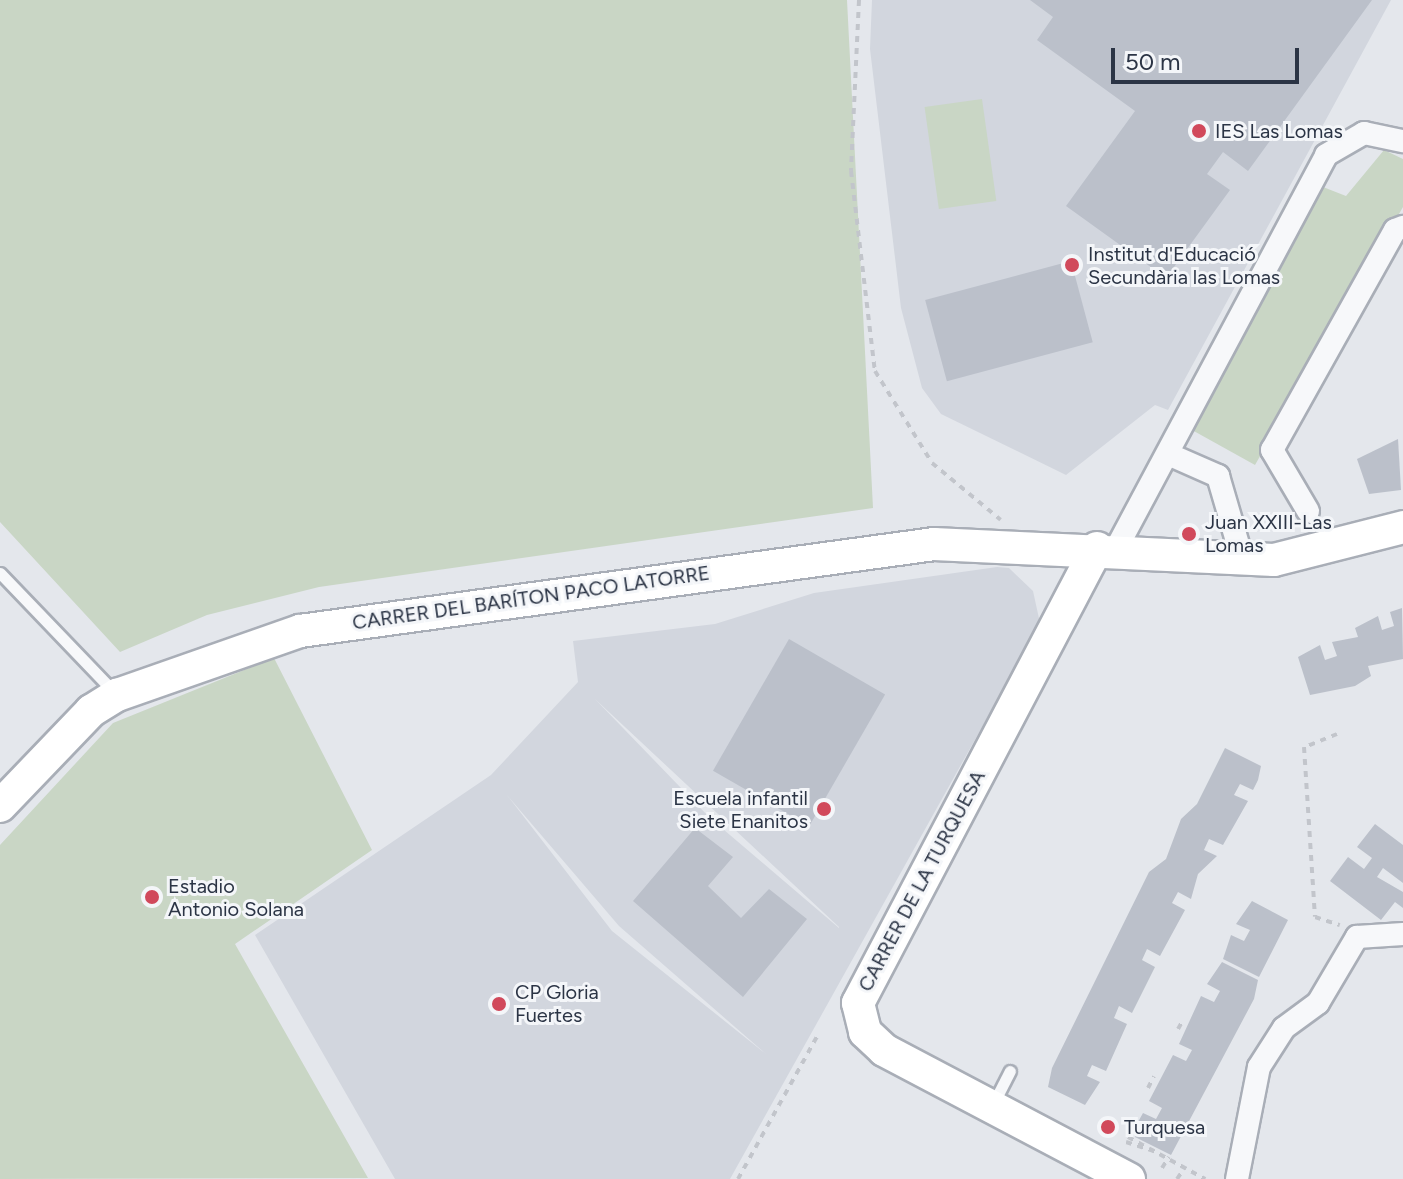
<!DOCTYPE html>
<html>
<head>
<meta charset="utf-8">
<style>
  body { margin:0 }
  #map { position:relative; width:1403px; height:1179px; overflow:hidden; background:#e4e7ec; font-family:Figtree,sans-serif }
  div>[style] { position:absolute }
  .built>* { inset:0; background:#d2d6de }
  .green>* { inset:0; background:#c9d6c5; transform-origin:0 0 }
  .building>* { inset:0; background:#bbc0ca; transform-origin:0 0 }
  .path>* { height:4px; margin-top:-2px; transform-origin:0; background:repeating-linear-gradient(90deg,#c2c5cb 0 6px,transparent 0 12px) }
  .roads { filter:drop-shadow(2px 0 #a9aeb7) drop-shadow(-2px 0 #a9aeb7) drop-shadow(0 2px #a9aeb7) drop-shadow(0 -2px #a9aeb7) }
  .lane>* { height:11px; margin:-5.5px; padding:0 5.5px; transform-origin:5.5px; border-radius:5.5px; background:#f7f8fa }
  .street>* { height:22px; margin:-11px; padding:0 11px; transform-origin:11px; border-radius:11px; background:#f7f8fa }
  .secondary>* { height:32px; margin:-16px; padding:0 16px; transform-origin:16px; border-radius:16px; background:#fff }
  .dots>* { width:22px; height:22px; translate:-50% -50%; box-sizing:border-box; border:4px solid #f4f6f9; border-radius:50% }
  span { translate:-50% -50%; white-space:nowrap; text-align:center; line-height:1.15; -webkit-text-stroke:6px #f4f6f9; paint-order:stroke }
  .poi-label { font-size:20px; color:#2b3445 }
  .left { translate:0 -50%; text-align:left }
  .right { translate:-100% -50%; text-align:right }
  .street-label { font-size:20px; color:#2b3445 }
  .scale { position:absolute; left:1111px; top:48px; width:188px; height:36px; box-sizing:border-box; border:4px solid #2b3445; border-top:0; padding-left:10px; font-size:24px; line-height:28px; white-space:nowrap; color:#2b3445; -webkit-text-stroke:6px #f4f6f9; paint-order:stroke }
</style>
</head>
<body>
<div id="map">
  <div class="built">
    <i style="clip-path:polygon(872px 0,1391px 0,1168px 410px,1155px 405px,1066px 475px,941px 414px,922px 388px,901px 308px,870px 49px)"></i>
    <i style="clip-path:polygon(evenodd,997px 567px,1009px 568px,1033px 591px,1040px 623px,730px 1179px,395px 1179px,255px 935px,491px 775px,578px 682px,573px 641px,715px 624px,814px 593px,997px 567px,595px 699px,839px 927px,839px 928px,710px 818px,595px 699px,997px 567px,507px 795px,619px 926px,766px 1054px,612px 931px,507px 795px)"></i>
  </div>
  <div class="green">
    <i style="clip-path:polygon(0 0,847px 0,873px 508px,319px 587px,207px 615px,120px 652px,0 522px)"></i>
    <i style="left:982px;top:99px;width:103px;height:58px;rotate:82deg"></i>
    <i style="clip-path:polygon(1384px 150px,1403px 159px,1403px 207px,1255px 465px,1192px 430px,1323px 187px,1346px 196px)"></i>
    <i style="clip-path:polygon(274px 658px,372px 850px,235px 944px,368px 1178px,0 1179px,0 845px,113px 723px)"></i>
  </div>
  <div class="building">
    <i style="clip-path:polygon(1030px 0,1372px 0,1248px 171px,1223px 152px,1207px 174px,1230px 190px,1166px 278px,1066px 206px,1135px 111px,1037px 40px,1053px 17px)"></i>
    <i style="left:1071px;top:261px;width:84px;height:151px;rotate:75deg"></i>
    <i style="clip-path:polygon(1398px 439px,1401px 490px,1369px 494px,1357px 459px)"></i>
    <i style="clip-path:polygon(1402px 608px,1403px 659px,1368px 666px,1371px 676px,1355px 686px,1310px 695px,1298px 657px,1320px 645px,1325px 660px,1337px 656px,1332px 642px,1358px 637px,1355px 628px,1378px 616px,1382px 630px,1394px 626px,1390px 612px)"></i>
    <i style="left:789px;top:639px;width:111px;height:152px;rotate:30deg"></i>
    <i style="clip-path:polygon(1225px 748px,1261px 766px,1258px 780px,1253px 790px,1240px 784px,1234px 795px,1248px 801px,1223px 845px,1209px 839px,1204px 850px,1217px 856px,1198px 874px,1191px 899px,1178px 892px,1172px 903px,1185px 910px,1160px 956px,1147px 949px,1142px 960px,1155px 967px,1132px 1013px,1119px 1006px,1114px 1018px,1127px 1024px,1106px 1071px,1092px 1065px,1087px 1076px,1100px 1082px,1085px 1105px,1048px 1087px,1052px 1068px,1149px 872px,1166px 859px,1181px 819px,1197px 804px)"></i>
    <i style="clip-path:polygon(1375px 824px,1403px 845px,1403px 883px,1383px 868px,1377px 877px,1403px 892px,1403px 908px,1395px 902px,1381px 920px,1330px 881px,1348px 857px,1364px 869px,1372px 858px,1357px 847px)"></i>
    <i style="clip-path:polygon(695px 828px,733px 857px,708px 886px,741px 918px,769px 889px,807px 919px,743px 997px,633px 901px)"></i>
    <i style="clip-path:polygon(1252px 901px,1288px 920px,1259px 977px,1223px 959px,1231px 935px,1244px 941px,1250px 930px,1236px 924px)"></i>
    <i style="clip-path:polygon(1222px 962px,1258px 980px,1254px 999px,1171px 1155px,1135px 1137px,1138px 1122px,1143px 1113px,1156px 1119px,1162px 1108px,1149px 1101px,1173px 1055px,1186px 1061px,1192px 1050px,1179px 1044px,1201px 996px,1214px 1002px,1220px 991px,1207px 984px)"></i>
  </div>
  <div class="path">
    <i style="left:859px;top:0;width:171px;rotate:92.7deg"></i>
    <i style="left:851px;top:171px;width:201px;rotate:83.2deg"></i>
    <i style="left:875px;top:371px;width:108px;rotate:58.2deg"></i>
    <i style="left:932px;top:463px;width:89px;rotate:39.6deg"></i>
    <i style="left:1337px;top:734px;width:35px;rotate:158deg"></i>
    <i style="left:1304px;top:747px;width:170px;rotate:86.3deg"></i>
    <i style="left:1315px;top:917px;width:26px;rotate:18deg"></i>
    <i style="left:1178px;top:1029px;width:8px;rotate:-60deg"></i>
    <i style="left:1148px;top:1088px;width:13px;rotate:-63deg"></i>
    <i style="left:1128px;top:1137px;width:88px;rotate:28.6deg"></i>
    <i style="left:1126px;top:1142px;width:36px;rotate:18deg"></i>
    <i style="left:1162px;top:1168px;width:13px;rotate:-58deg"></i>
    <i style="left:738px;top:1179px;width:167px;rotate:-61deg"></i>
    <i style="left:1177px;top:1179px;width:14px;rotate:-56deg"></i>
  </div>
  <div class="roads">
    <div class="lane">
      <i style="left:0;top:573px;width:165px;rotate:46.2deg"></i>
      <i style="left:993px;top:1104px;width:37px;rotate:-63deg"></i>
    </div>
    <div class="street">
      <i style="left:1168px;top:454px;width:55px;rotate:23.7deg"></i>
      <i style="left:1218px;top:476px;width:85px;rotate:73.7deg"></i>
      <i style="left:1308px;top:511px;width:71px;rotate:-120.5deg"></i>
      <i style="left:1272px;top:450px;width:252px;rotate:-60.8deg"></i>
      <i style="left:1395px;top:230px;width:9px;rotate:-21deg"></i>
      <i style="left:1116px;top:549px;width:446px;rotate:-61.9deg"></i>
      <i style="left:1326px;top:155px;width:44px;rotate:-30.1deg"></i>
      <i style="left:1364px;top:133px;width:40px;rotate:12deg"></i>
      <i style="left:1237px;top:1179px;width:114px;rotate:-78.9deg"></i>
      <i style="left:1259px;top:1067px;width:46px;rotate:-57.3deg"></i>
      <i style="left:1284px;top:1028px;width:42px;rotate:-36.3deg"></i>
      <i style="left:1318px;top:1003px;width:77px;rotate:-59.4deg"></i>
      <i style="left:1357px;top:937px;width:46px;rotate:-3.7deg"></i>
    </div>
    <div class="secondary">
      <i style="left:1097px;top:548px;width:514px;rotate:117.71deg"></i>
      <i style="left:858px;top:1003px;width:30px;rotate:76deg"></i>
      <i style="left:865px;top:1032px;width:26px;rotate:43deg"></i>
      <i style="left:884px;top:1050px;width:277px;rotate:27.8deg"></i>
      <i style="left:0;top:806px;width:132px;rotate:-46.2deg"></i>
      <i style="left:91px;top:711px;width:31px;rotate:-32deg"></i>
      <i style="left:117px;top:695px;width:194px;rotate:-19.3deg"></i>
      <i style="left:300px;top:631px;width:640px;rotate:-7.81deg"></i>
      <i style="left:934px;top:544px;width:340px;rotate:2.7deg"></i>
      <i style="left:1274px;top:560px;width:133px;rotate:-14.3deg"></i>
    </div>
  </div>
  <div class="dots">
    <i style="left:1199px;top:131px;background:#d1495b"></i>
    <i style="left:1072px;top:265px;background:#d1495b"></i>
    <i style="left:1189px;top:534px;background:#d1495b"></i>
    <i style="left:824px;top:809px;background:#d1495b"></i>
    <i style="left:152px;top:897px;background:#d1495b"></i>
    <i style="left:499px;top:1004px;background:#d1495b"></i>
    <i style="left:1108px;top:1127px;background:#d1495b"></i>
  </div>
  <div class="poi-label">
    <span class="left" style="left:1215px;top:131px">IES Las Lomas</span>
    <span class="left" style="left:1088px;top:266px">Institut d'Educació<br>Secundària las Lomas</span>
    <span class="left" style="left:1205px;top:534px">Juan XXIII-Las<br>Lomas</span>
    <span class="right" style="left:808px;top:810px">Escuela infantil<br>Siete Enanitos</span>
    <span class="left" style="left:168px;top:898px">Estadio<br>Antonio Solana</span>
    <span class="left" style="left:515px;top:1004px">CP Gloria<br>Fuertes</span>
    <span class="left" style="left:1124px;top:1127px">Turquesa</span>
  </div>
  <div class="street-label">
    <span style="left:531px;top:598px;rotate:-8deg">CARRER DEL BARÍTON PACO LATORRE</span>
    <span style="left:922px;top:881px;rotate:-62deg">CARRER DE LA TURQUESA</span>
  </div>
  <div class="scale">50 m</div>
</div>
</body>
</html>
